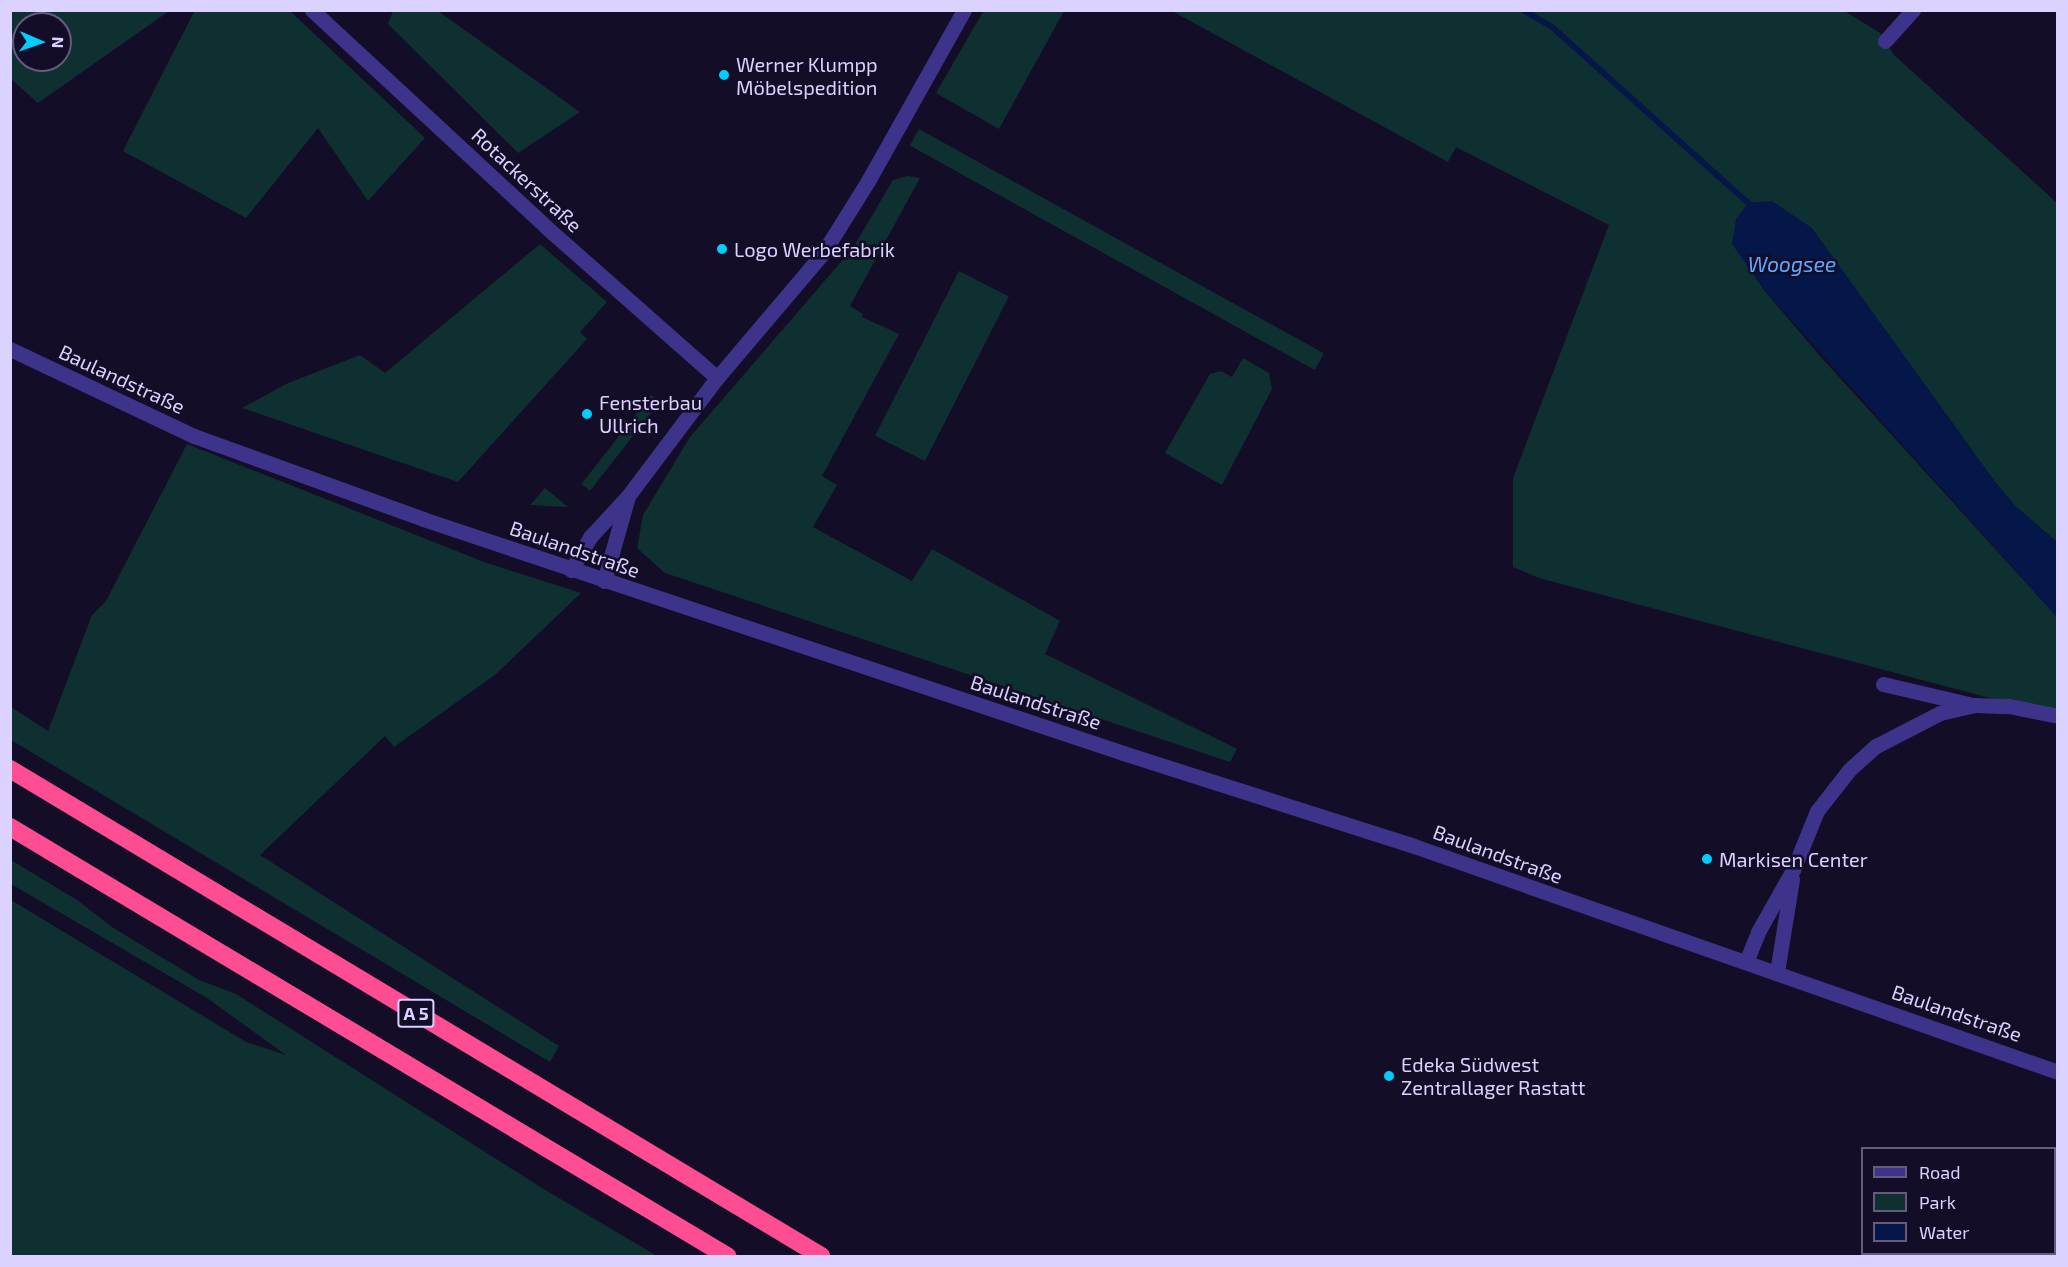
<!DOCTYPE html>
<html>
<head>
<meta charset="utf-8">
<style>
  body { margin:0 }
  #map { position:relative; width:2068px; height:1267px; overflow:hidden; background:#130d27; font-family:"Exo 2",sans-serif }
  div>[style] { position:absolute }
  .green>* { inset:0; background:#0f3031; transform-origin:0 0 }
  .water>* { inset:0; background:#051748 }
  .stream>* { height:6px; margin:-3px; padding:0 3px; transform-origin:3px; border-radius:3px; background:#051748 }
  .minor>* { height:15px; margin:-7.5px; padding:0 7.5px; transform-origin:7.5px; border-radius:7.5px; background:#3e338a }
  .tertiary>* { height:15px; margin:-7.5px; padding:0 7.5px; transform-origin:7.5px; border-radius:7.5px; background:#3e338a }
  .motorway>* { height:18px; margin:-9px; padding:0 9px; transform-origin:9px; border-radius:9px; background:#ff4d93 }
  .dots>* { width:16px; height:16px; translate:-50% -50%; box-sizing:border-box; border:3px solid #130d27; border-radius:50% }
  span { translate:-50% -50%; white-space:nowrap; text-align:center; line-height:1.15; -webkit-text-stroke:5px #130d27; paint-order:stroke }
  .shield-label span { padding:2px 4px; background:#130d27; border:2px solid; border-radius:4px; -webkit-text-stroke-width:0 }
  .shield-label { font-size:18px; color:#dbd2ff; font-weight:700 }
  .poi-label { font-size:20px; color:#dbd2ff }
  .left { translate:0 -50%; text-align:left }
  .street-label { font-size:20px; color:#dbd2ff }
  .water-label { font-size:21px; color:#60a7ff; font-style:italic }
  .frame { position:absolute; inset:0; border:12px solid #dbd2ff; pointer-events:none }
  .legend { position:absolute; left:1861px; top:1147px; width:195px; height:108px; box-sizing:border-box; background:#130d27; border:2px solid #635c7d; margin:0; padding:8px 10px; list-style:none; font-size:18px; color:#dbd2ff }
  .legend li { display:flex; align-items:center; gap:12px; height:30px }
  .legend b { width:30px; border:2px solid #635c7d }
  .north { position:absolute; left:12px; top:12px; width:60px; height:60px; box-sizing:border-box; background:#130d27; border:2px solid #635c7d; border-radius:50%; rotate:92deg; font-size:16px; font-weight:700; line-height:24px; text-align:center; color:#dbd2ff }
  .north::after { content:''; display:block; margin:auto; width:21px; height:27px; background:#00cdfd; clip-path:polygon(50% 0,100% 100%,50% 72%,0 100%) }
</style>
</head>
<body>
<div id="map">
  <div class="green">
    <i style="clip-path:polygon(evenodd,11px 10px,169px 10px,169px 11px,38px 103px,11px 79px,11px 10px,24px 24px,60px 24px,60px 60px,24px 60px,24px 24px)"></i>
    <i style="clip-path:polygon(195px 10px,290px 11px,425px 138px,368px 201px,318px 128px,246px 218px,123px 151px)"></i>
    <i style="clip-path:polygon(984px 10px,1064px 11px,999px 129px,936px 93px)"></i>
    <i style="clip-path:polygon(1578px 10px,1843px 10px,1880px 33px,1894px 55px,2057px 203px,2057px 542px,2015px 506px,1995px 482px,1862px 298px,1733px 244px,1764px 290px,1819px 355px,2057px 617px,2057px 716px,1539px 578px,1513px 567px,1513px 478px,1609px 225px,1456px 147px,1448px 162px,1172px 11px)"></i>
    <i style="clip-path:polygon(393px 11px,438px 11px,580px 112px,518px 153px,388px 24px)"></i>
    <i style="left:919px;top:129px;width:463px;height:19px;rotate:29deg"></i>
    <i style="clip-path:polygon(907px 176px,920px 178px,850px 306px,863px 314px,862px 317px,899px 334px,822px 476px,837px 485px,813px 527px,912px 581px,932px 549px,1060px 621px,1045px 654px,1237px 749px,1230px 762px,665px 573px,637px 548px,643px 515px,690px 437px,853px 248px,893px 180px)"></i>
    <i style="clip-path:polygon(540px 244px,607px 302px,580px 332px,587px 339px,458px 482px,242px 408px,286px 384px,360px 355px,385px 373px)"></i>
    <i style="left:959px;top:271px;width:56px;height:185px;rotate:27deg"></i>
    <i style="clip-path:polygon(1243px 358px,1269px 373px,1272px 389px,1222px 485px,1165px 453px,1210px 374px,1221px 371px,1232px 377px)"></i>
    <i style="left:651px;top:395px;width:11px;height:113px;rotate:38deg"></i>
    <i style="clip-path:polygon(187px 444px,484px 562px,581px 593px,496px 674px,394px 747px,385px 736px,260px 855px,559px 1046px,550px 1062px,11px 740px,11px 707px,48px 731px,92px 615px,106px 601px)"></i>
    <i style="clip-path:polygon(545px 488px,568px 507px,530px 505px)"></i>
    <i style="clip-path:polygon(11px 860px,77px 900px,112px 927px,199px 980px,236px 994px,542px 1188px,657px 1256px,11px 1256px,11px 900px,246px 1042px,286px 1055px,207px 998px,11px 884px)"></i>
  </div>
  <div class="water">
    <i style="clip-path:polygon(1772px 201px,1812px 228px,1995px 482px,2015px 506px,2057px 542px,2057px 617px,1764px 290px,1732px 244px,1736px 219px,1748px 203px)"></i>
  </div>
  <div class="stream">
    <i style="left:1523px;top:10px;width:32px;rotate:30deg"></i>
    <i style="left:1551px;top:26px;width:265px;rotate:41.9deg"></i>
  </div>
  <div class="minor">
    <i style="left:312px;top:10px;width:319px;rotate:42.8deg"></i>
    <i style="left:546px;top:227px;width:228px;rotate:41.4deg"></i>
    <i style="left:1885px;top:41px;width:42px;rotate:-47.9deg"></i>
    <i style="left:571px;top:570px;width:39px;rotate:-60deg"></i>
    <i style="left:591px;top:536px;width:54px;rotate:-47.2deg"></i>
    <i style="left:628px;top:496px;width:148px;rotate:-53deg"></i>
    <i style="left:717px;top:378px;width:164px;rotate:-49.7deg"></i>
    <i style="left:823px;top:253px;width:85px;rotate:-58deg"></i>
    <i style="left:868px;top:181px;width:196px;rotate:-60.7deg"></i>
    <i style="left:604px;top:581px;width:88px;rotate:-74.2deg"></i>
    <i style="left:1883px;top:684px;width:88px;rotate:13.1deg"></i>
    <i style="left:1746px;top:962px;width:32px;rotate:-68deg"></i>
    <i style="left:1758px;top:932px;width:71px;rotate:-60.6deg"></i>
    <i style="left:1793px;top:870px;width:64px;rotate:-67.9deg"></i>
    <i style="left:1817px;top:811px;width:52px;rotate:-52deg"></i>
    <i style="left:1849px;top:770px;width:36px;rotate:-42deg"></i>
    <i style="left:1876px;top:746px;width:72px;rotate:-27.3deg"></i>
    <i style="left:1940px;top:713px;width:36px;rotate:-13deg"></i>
    <i style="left:1975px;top:705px;width:34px;rotate:2deg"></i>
    <i style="left:2009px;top:706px;width:50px;rotate:11.5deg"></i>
    <i style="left:1777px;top:972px;width:94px;rotate:-80.8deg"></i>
  </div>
  <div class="tertiary">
    <i style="left:10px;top:349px;width:204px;rotate:25.3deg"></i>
    <i style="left:194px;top:436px;width:244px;rotate:19.9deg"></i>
    <i style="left:423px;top:519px;width:738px;rotate:18.48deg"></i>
    <i style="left:1123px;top:753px;width:305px;rotate:17.7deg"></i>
    <i style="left:1414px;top:846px;width:683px;rotate:19.34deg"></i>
  </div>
  <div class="motorway">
    <i style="left:10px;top:769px;width:946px;rotate:30.98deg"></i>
    <i style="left:10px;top:827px;width:836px;rotate:30.89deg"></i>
  </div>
  <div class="dots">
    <i style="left:724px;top:75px;background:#00cdfd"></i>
    <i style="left:722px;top:249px;background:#00cdfd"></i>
    <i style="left:587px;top:414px;background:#00cdfd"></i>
    <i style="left:1707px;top:859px;background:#00cdfd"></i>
    <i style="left:1389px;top:1076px;background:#00cdfd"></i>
  </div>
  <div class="shield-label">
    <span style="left:416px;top:1013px">A 5</span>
  </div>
  <div class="poi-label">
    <span class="left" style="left:736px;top:76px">Werner Klumpp<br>Möbelspedition</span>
    <span class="left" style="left:734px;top:249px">Logo Werbefabrik</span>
    <span class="left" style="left:599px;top:414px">Fensterbau<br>Ullrich</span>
    <span class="left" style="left:1719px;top:859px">Markisen Center</span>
    <span class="left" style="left:1401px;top:1076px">Edeka Südwest<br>Zentrallager Rastatt</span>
  </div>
  <div class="street-label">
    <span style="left:527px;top:180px;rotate:43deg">Rotackerstraße</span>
    <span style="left:122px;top:379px;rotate:25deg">Baulandstraße</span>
    <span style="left:575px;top:549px;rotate:19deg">Baulandstraße</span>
    <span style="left:1036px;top:702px;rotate:18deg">Baulandstraße</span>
    <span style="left:1498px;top:854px;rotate:20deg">Baulandstraße</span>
    <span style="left:1957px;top:1013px;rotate:19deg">Baulandstraße</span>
  </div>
  <div class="water-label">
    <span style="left:1792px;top:264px">Woogsee</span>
  </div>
  <div class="frame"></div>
  <ul class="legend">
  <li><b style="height:8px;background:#3e338a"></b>Road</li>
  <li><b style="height:16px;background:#0f3031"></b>Park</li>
  <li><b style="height:16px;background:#051748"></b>Water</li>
  </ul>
  <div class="north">N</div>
</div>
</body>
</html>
